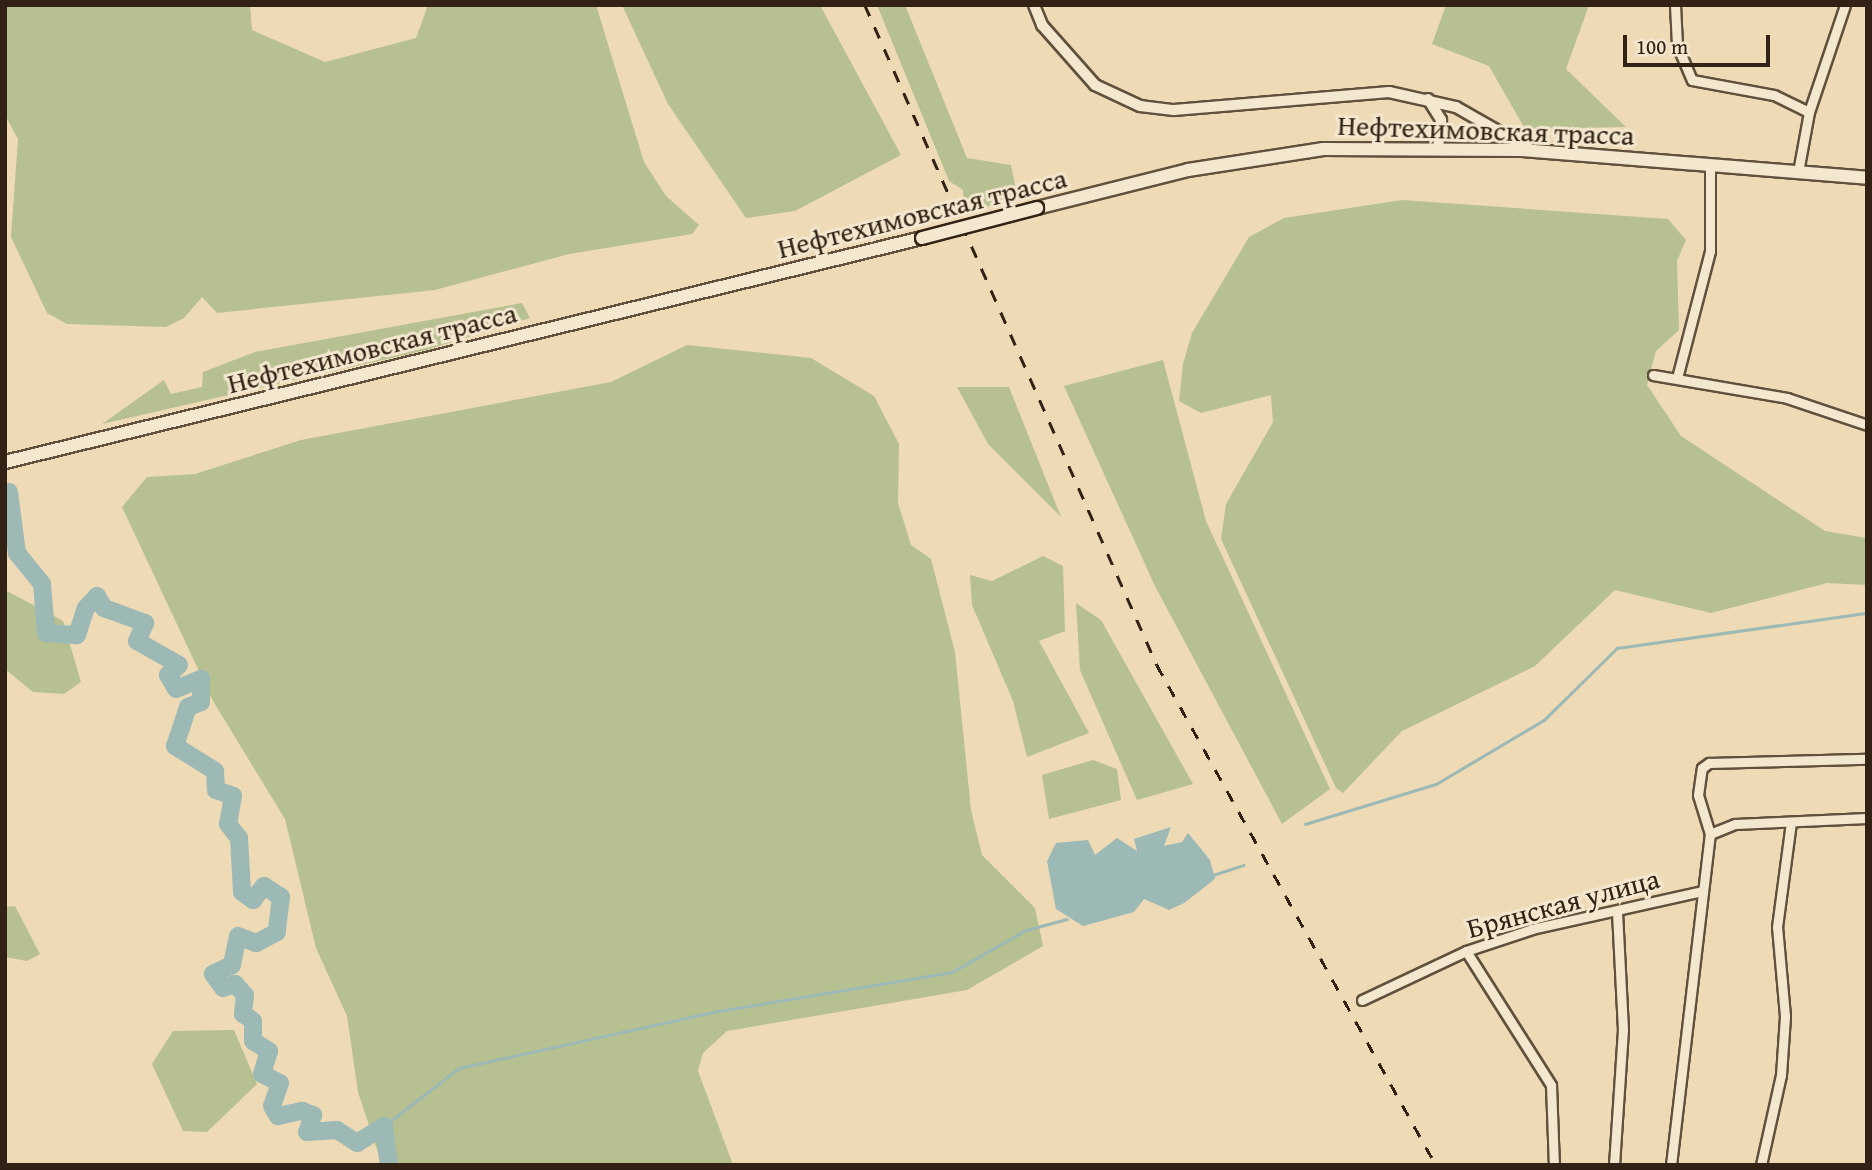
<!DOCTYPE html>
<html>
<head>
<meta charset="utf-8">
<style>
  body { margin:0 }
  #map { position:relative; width:1872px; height:1170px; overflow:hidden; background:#eedab5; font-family:"Gentium Book Plus",serif }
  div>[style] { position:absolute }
  .green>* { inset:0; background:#b6c090 }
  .water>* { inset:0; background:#9cb9b6 }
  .stream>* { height:2.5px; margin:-1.25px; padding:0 1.25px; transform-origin:1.25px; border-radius:1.25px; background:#9cb9b6 }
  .river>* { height:18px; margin:-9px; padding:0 9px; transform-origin:9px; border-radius:9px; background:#9cb9b6 }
  .roads { filter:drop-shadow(2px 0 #60503d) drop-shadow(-2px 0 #60503d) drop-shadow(0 2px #60503d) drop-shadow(0 -2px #60503d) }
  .minor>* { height:9px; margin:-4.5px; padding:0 4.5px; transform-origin:4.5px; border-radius:4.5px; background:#f4e7cf }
  .tertiary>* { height:10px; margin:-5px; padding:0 5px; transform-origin:5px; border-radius:5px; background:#f4e7cf }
  .secondary>* { height:12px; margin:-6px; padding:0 6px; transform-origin:6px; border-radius:6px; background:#f4e7cf }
  .rail>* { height:2.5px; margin-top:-1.25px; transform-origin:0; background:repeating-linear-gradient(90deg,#312215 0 12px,transparent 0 24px) }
  .bridges { filter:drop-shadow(2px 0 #312215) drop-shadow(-2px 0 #312215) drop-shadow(0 2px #312215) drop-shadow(0 -2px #312215) }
  .secondary-bridge>* { height:12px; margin:-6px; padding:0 6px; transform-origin:6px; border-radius:6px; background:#f4e7cf }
  span { translate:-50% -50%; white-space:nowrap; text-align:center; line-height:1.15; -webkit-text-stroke:6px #f4e7cf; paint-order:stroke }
  .street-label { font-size:28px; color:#312215 }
  .frame { position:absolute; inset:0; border:7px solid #312215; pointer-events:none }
  .scale { position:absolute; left:1623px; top:35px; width:147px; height:32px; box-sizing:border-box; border:4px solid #312215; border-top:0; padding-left:9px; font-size:21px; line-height:24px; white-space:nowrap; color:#312215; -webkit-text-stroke:5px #f4e7cf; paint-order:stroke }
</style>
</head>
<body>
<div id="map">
  <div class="green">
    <i style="clip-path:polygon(5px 5px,250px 5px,252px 30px,325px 62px,416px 38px,428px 5px,596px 5px,644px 162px,666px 196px,699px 225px,692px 234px,569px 254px,435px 290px,217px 313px,202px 297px,184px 318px,166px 327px,67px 324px,47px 313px,11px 237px,18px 139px,5px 115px)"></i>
    <i style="clip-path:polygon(622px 5px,820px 5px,901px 155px,795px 211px,746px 218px,668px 104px)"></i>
    <i style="clip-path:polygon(877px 5px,905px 5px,967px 158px,1011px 165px,1018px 200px,964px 211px,963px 190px,949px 181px)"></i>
    <i style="clip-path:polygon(1446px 5px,1589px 5px,1566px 69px,1626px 127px,1525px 129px,1489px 66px,1432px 44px)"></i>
    <i style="clip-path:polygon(1402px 200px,1668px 219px,1686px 240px,1677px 261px,1679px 330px,1656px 351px,1647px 385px,1681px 436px,1825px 531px,1867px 538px,1867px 585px,1827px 583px,1711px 613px,1615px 590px,1535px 666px,1402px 731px,1343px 793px,1336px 788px,1221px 539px,1226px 504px,1273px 422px,1271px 395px,1201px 413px,1179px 401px,1183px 364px,1192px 333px,1249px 237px,1284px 218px)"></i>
    <i style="clip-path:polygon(522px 303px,530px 318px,426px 350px,102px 424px,164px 380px,171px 394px,202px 387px,203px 372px,255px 352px)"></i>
    <i style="clip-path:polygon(687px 345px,811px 358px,874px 396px,899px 444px,898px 503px,911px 545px,931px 559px,955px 652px,971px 810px,982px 855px,1035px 908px,1043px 946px,967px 990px,727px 1031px,703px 1053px,698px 1071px,733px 1165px,382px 1165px,358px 1092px,347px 1016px,316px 948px,285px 819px,213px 701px,122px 507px,147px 477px,195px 474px,301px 440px,611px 382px)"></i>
    <i style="clip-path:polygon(1163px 360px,1206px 521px,1330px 789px,1282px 824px,1155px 586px,1064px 386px)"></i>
    <i style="clip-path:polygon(957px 387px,1009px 387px,1061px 517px,988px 444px)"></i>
    <i style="clip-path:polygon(1043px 556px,1063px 566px,1065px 631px,1039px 641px,1089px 733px,1027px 757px,1013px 701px,972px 605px,970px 575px,992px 581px)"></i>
    <i style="clip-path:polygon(5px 590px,63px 621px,81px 682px,64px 694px,33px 692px,5px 669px)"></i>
    <i style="clip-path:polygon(1076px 603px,1101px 620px,1193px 784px,1137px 800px,1080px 670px)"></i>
    <i style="clip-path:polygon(1093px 760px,1117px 769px,1121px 800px,1049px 819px,1042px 775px)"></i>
    <i style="clip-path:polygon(15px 906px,40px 954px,27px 961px,5px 957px,5px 907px)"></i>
    <i style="clip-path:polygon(234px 1030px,257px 1084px,207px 1132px,183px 1131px,152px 1064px,173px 1031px)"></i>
  </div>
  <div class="water">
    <i style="clip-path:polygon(1171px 827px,1164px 846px,1182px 842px,1188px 833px,1210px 860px,1215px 879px,1184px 903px,1169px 910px,1144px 899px,1134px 912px,1083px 926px,1056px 909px,1047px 861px,1056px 843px,1088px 840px,1095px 855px,1117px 838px,1137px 851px,1134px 839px)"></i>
  </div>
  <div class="stream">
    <i style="left:1305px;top:824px;width:137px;rotate:-17deg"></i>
    <i style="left:1436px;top:784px;width:126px;rotate:-30.7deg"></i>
    <i style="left:1544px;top:720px;width:103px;rotate:-44.6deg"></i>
    <i style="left:1617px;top:648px;width:252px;rotate:-8deg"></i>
    <i style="left:1213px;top:875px;width:32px;rotate:-18deg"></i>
    <i style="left:384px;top:1126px;width:95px;rotate:-37.7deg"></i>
    <i style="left:459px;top:1068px;width:260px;rotate:-12.4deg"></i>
    <i style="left:713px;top:1012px;width:242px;rotate:-9.5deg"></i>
    <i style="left:952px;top:972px;width:85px;rotate:-29.6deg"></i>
    <i style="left:1026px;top:930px;width:42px;rotate:-15deg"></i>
  </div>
  <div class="river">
    <i style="left:9px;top:492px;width:62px;rotate:82.5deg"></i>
    <i style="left:17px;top:553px;width:40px;rotate:51deg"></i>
    <i style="left:42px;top:584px;width:49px;rotate:85.3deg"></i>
    <i style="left:46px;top:633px;width:31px;rotate:4deg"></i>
    <i style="left:77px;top:635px;width:28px;rotate:-72deg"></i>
    <i style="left:86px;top:608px;width:16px;rotate:-47deg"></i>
    <i style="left:97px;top:596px;width:14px;rotate:60deg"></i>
    <i style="left:104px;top:608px;width:44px;rotate:20.1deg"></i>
    <i style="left:145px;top:623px;width:20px;rotate:114deg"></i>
    <i style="left:137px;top:641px;width:48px;rotate:29.7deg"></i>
    <i style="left:179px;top:665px;width:15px;rotate:138deg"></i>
    <i style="left:168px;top:675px;width:16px;rotate:60deg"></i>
    <i style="left:176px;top:689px;width:27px;rotate:-22deg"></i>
    <i style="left:201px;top:679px;width:23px;rotate:90deg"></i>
    <i style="left:201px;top:702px;width:14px;rotate:159deg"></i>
    <i style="left:188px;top:707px;width:41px;rotate:108.4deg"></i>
    <i style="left:175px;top:746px;width:47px;rotate:32deg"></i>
    <i style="left:215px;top:771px;width:19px;rotate:87deg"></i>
    <i style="left:216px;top:790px;width:18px;rotate:19deg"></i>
    <i style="left:233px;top:796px;width:28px;rotate:100deg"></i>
    <i style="left:228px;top:824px;width:18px;rotate:52deg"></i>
    <i style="left:239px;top:838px;width:54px;rotate:86.8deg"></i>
    <i style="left:242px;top:892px;width:14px;rotate:36deg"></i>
    <i style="left:253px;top:900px;width:18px;rotate:-52deg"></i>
    <i style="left:264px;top:886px;width:20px;rotate:33deg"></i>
    <i style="left:281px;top:897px;width:35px;rotate:97deg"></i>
    <i style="left:277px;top:932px;width:24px;rotate:152deg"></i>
    <i style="left:256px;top:943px;width:19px;rotate:-159deg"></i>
    <i style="left:238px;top:936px;width:30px;rotate:102deg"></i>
    <i style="left:232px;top:965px;width:21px;rotate:155deg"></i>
    <i style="left:213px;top:974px;width:17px;rotate:54deg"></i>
    <i style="left:223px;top:988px;width:13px;rotate:-18deg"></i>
    <i style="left:235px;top:984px;width:15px;rotate:48deg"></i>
    <i style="left:245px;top:995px;width:19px;rotate:96deg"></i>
    <i style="left:243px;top:1014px;width:12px;rotate:35deg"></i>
    <i style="left:253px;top:1021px;width:20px;rotate:90deg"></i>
    <i style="left:253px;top:1041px;width:19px;rotate:32deg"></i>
    <i style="left:269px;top:1051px;width:24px;rotate:107deg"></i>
    <i style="left:262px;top:1074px;width:20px;rotate:27deg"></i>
    <i style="left:280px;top:1083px;width:24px;rotate:109deg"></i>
    <i style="left:272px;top:1106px;width:12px;rotate:59deg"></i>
    <i style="left:278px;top:1116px;width:25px;rotate:-12deg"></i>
    <i style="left:302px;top:1111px;width:12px;rotate:20deg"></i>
    <i style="left:313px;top:1115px;width:18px;rotate:109deg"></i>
    <i style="left:307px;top:1132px;width:30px;rotate:-4deg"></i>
    <i style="left:337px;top:1130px;width:24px;rotate:33deg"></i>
    <i style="left:357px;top:1143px;width:32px;rotate:-32deg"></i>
    <i style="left:384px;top:1126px;width:39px;rotate:83deg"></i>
  </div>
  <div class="roads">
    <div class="minor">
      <i style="left:1675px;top:5px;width:40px;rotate:87.1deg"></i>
      <i style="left:1677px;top:45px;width:38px;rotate:67deg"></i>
      <i style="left:1692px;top:80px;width:83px;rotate:10.4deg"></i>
      <i style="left:1774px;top:95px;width:39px;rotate:26deg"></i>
      <i style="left:1798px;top:172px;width:61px;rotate:-79.6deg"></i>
      <i style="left:1809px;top:112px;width:113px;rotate:-71.4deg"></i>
      <i style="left:1653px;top:375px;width:136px;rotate:9.7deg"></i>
      <i style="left:1787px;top:398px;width:84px;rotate:18.6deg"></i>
      <i style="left:1677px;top:378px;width:131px;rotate:-75.4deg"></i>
      <i style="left:1710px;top:251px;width:87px;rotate:-90deg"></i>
      <i style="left:1710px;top:834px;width:41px;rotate:-107.1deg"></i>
      <i style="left:1698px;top:795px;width:27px;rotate:-82deg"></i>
      <i style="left:1702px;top:768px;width:9px;rotate:-36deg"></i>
      <i style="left:1709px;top:763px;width:158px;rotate:-1.5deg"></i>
      <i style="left:1710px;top:834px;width:27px;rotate:-22deg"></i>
      <i style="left:1735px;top:824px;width:132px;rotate:-2.6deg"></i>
      <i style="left:1466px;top:951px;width:159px;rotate:57.6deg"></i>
      <i style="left:1551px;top:1085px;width:80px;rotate:87.9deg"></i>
      <i style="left:1362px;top:1000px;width:115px;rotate:-25.2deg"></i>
      <i style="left:1466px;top:951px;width:70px;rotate:-18.4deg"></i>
      <i style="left:1532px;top:929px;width:174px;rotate:-12.6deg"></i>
      <i style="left:1614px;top:1165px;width:135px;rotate:-86.2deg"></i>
      <i style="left:1623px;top:1030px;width:118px;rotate:-92.9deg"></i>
      <i style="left:1671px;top:1165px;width:333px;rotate:-83.3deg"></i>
      <i style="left:1761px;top:1165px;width:92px;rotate:-77.5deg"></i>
      <i style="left:1781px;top:1075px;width:59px;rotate:-86.1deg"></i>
      <i style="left:1785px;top:1016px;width:89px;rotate:-95.1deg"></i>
      <i style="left:1777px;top:927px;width:106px;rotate:-82.4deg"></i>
    </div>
    <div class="tertiary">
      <i style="left:1034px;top:5px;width:22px;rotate:68deg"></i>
      <i style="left:1042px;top:25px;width:80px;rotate:48.5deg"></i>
      <i style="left:1095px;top:85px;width:50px;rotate:25deg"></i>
      <i style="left:1140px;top:106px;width:34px;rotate:7deg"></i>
      <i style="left:1174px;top:110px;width:216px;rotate:-4.8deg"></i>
      <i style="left:1389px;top:92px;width:69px;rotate:12.6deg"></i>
      <i style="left:1456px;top:107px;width:83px;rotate:29.7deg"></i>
      <i style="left:1428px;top:99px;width:25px;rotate:58deg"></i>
      <i style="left:1441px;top:120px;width:27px;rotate:96deg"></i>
    </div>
    <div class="secondary">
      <i style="left:1037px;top:208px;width:156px;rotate:-14.1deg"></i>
      <i style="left:1188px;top:170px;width:137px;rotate:-8.8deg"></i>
      <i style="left:1323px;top:149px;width:199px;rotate:0.3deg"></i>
      <i style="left:1522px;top:150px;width:346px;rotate:4.6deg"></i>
      <i style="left:5px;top:462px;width:944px;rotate:-13.73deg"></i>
    </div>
  </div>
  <div class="rail">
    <i style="left:865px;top:5px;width:722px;rotate:66.13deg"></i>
    <i style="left:1157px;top:665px;width:573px;rotate:60.84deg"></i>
  </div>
  <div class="bridges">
    <div class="secondary-bridge">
      <i style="left:922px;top:238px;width:119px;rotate:-14.6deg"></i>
    </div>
  </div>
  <div class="street-label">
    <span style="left:1486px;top:130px;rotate:2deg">Нефтехимовская трасса</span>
    <span style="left:922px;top:213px;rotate:-14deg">Нефтехимовская трасса</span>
    <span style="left:372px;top:348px;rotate:-14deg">Нефтехимовская трасса</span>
    <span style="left:1563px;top:903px;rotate:-15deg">Брянская улица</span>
  </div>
  <div class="frame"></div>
  <div class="scale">100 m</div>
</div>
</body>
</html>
